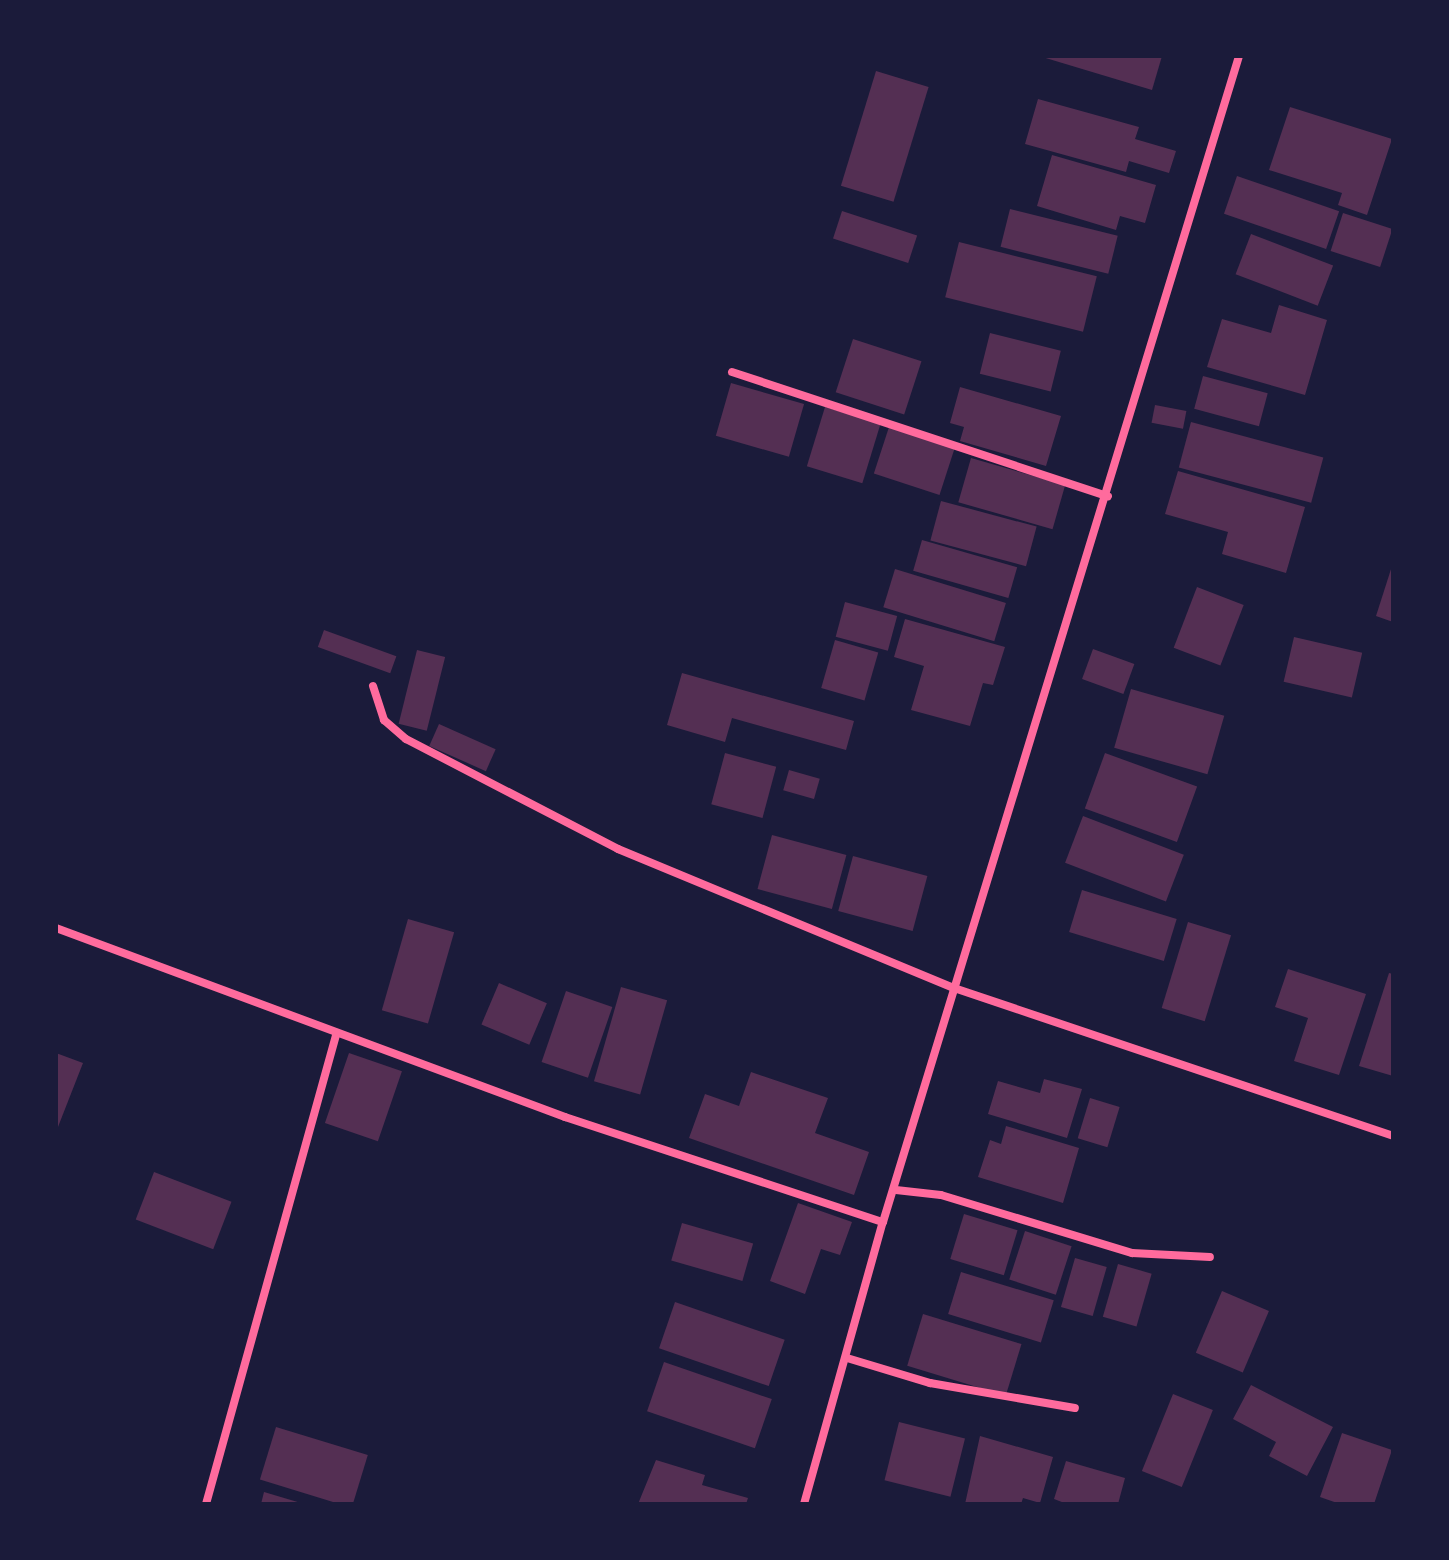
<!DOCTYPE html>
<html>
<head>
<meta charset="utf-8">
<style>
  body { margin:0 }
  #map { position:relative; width:1449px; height:1560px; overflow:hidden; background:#1b1b3a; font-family:Barlow,sans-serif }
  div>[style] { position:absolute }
  .building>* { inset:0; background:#542f53; transform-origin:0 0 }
  .minor>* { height:8px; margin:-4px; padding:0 4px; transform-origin:4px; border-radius:4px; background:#ff6b9d }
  span { translate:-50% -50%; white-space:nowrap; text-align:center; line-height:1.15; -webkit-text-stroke:7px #1b1b3a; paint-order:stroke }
  .frame { position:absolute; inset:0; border:58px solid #1b1b3a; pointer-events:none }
</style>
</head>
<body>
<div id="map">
  <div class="building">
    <i style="clip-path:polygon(1039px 56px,1162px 56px,1152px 90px)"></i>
    <i style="left:876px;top:71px;width:55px;height:120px;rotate:17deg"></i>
    <i style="clip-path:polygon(1038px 99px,1139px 127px,1135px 139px,1176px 151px,1169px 173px,1129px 161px,1126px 172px,1025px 144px)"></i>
    <i style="clip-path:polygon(1290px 107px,1392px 139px,1367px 215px,1338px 205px,1342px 193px,1269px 170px)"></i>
    <i style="clip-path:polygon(1052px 155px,1156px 185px,1145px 223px,1120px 216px,1116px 230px,1037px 206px)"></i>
    <i style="left:1237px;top:176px;width:108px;height:40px;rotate:19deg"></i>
    <i style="left:1010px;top:209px;width:111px;height:39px;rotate:14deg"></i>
    <i style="left:842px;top:211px;width:79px;height:29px;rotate:18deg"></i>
    <i style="left:1343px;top:213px;width:52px;height:40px;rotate:18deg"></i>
    <i style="left:1251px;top:234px;width:88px;height:43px;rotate:21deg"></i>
    <i style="left:959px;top:242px;width:142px;height:57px;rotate:14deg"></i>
    <i style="clip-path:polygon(1279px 305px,1327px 320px,1305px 395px,1207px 367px,1222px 319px,1271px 333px)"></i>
    <i style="left:990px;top:333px;width:73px;height:42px;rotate:14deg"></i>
    <i style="left:853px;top:339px;width:72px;height:56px;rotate:18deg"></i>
    <i style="left:1203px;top:376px;width:67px;height:34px;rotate:15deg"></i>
    <i style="left:731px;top:383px;width:76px;height:55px;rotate:16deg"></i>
    <i style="clip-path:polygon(960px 387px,1061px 416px,1046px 466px,960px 441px,964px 427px,950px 423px)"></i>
    <i style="left:1155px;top:405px;width:32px;height:18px;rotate:11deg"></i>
    <i style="left:825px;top:407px;width:58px;height:62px;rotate:17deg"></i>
    <i style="left:1191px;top:422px;width:137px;height:47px;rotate:15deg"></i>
    <i style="left:889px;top:427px;width:69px;height:49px;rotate:18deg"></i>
    <i style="left:971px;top:458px;width:98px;height:46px;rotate:16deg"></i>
    <i style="clip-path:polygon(1178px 471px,1305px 507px,1286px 573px,1222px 554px,1228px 532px,1165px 514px)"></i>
    <i style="left:941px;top:501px;width:99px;height:41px;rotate:15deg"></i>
    <i style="left:922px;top:540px;width:99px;height:32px;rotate:16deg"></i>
    <i style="clip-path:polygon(1392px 566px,1393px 566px,1393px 622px,1376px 616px)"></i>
    <i style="left:895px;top:569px;width:116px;height:40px;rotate:17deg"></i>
    <i style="left:1197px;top:587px;width:50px;height:65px;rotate:21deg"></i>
    <i style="left:845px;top:602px;width:54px;height:36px;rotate:15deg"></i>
    <i style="clip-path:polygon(905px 619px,1005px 647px,993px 685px,983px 683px,970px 726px,911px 710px,924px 666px,894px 657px)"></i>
    <i style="left:324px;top:630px;width:77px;height:18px;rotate:20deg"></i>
    <i style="left:1294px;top:637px;width:70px;height:46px;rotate:13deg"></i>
    <i style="left:835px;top:640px;width:45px;height:50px;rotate:16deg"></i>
    <i style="left:1093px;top:649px;width:44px;height:32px;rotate:20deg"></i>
    <i style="left:417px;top:650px;width:29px;height:76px;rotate:14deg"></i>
    <i style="clip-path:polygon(682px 673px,854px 721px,846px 750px,732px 718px,725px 742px,667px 725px)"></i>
    <i style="left:1131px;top:689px;width:97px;height:61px;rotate:16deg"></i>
    <i style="left:439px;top:724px;width:62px;height:24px;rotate:24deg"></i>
    <i style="left:725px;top:753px;width:53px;height:53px;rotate:15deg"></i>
    <i style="left:1105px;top:753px;width:98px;height:59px;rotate:20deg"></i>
    <i style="left:789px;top:770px;width:32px;height:21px;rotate:16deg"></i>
    <i style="left:1083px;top:816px;width:108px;height:50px;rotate:21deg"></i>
    <i style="left:772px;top:835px;width:77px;height:56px;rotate:15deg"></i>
    <i style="left:853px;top:856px;width:77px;height:57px;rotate:15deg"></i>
    <i style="left:1082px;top:890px;width:99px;height:44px;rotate:17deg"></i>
    <i style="left:408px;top:919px;width:48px;height:95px;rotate:16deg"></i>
    <i style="left:1188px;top:922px;width:45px;height:90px;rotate:17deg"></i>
    <i style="clip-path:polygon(1288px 969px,1366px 994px,1339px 1075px,1294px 1061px,1308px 1018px,1275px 1007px)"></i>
    <i style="clip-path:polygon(1389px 973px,1393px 974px,1393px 1076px,1359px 1066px)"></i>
    <i style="left:499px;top:983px;width:52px;height:45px;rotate:23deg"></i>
    <i style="left:621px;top:987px;width:48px;height:98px;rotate:16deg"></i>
    <i style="left:566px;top:991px;width:49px;height:75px;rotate:19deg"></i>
    <i style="clip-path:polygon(56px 1053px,83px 1063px,56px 1132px)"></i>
    <i style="left:349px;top:1053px;width:56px;height:74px;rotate:19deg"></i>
    <i style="clip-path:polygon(751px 1072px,828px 1098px,815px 1133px,869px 1152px,854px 1195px,689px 1138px,705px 1094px,739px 1106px)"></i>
    <i style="clip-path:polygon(1044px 1079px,1082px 1089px,1067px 1138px,988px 1114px,998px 1081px,1040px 1093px)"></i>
    <i style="left:1090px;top:1098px;width:31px;height:42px;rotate:17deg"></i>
    <i style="clip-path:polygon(1006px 1126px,1079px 1148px,1063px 1203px,978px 1177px,990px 1140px,1001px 1144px)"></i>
    <i style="left:154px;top:1172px;width:83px;height:51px;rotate:21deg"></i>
    <i style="clip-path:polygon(798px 1203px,852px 1222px,840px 1255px,821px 1249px,805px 1294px,770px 1281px)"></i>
    <i style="left:964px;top:1214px;width:56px;height:47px;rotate:17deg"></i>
    <i style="left:682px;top:1223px;width:74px;height:39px;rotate:16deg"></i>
    <i style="left:1025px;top:1231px;width:49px;height:51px;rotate:18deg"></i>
    <i style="left:1075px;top:1258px;width:33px;height:51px;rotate:16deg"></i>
    <i style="left:1118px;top:1264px;width:35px;height:55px;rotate:16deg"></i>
    <i style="left:961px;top:1272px;width:97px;height:44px;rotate:17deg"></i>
    <i style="left:1222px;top:1291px;width:51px;height:67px;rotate:23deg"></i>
    <i style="left:675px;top:1302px;width:116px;height:49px;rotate:19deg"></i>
    <i style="left:923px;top:1314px;width:103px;height:54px;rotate:17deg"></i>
    <i style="left:664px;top:1362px;width:114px;height:52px;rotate:19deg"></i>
    <i style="clip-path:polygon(1251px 1385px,1333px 1427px,1307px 1476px,1269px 1456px,1276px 1442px,1233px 1419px)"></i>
    <i style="left:1173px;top:1394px;width:43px;height:83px;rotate:22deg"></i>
    <i style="left:899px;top:1422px;width:68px;height:60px;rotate:14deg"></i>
    <i style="left:276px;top:1427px;width:96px;height:55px;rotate:17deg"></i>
    <i style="clip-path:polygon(1342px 1433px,1392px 1450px,1374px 1504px,1340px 1504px,1320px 1497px)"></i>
    <i style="clip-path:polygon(980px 1436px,1053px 1457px,1040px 1503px,1023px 1498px,1021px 1504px,965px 1504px)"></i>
    <i style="clip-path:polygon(656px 1460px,705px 1475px,702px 1485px,748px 1498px,746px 1504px,638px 1504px)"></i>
    <i style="clip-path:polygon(1066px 1461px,1125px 1478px,1118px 1504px,1067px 1504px,1054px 1499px)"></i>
    <i style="clip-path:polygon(264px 1492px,301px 1503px,301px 1504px,261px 1504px)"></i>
  </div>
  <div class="minor">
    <i style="left:732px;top:372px;width:396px;rotate:18.3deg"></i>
    <i style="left:373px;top:686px;width:36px;rotate:72deg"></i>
    <i style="left:384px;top:720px;width:29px;rotate:41deg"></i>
    <i style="left:406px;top:739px;width:239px;rotate:27.4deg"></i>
    <i style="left:618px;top:849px;width:364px;rotate:22.5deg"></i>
    <i style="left:954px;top:988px;width:463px;rotate:18.6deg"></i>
    <i style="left:56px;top:928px;width:543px;rotate:20.37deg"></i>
    <i style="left:565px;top:1117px;width:335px;rotate:18.3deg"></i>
    <i style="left:896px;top:1190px;width:45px;rotate:6.3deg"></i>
    <i style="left:941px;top:1195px;width:200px;rotate:16.9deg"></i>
    <i style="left:1132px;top:1253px;width:78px;rotate:2.9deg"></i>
    <i style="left:847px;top:1358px;width:87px;rotate:16.8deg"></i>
    <i style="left:930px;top:1383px;width:147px;rotate:9.8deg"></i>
    <i style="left:206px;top:1504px;width:489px;rotate:-74.5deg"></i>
    <i style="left:804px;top:1504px;width:293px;rotate:-74.4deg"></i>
    <i style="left:883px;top:1222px;width:1219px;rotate:-73.02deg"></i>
  </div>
  <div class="frame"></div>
</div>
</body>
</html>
